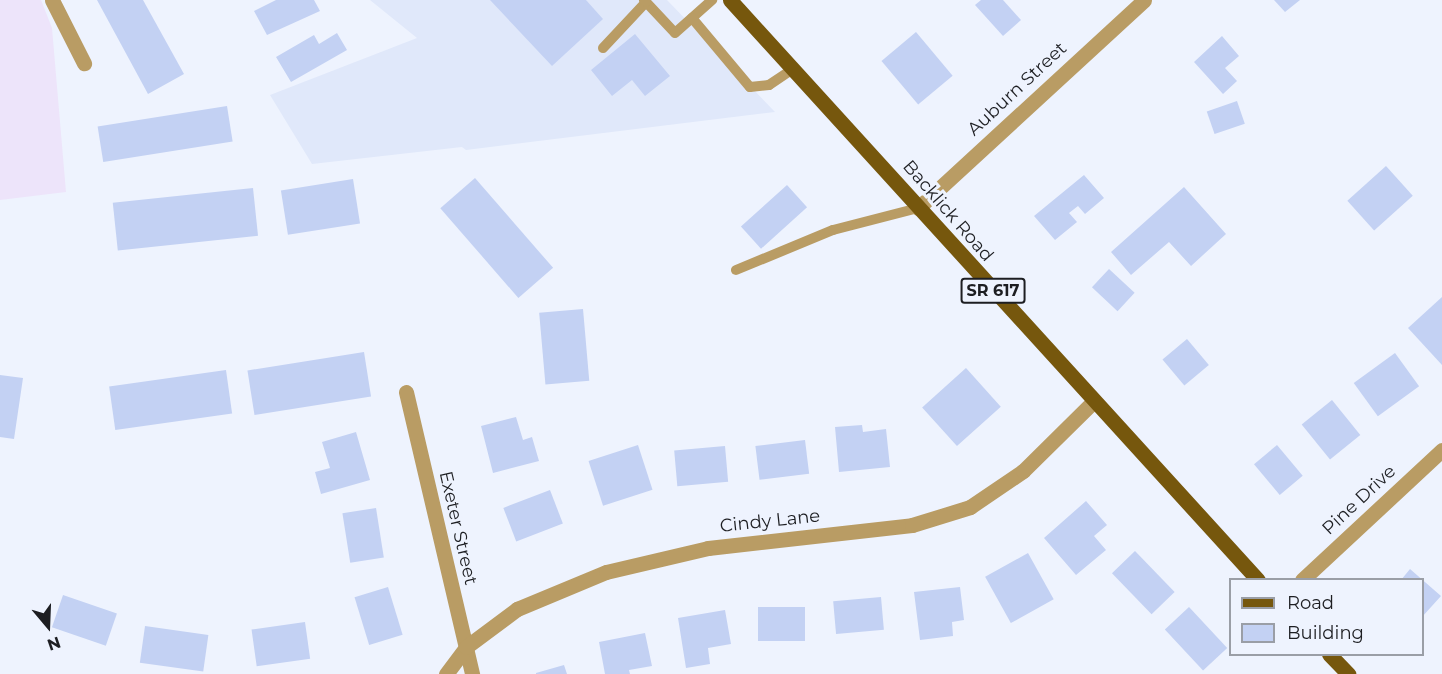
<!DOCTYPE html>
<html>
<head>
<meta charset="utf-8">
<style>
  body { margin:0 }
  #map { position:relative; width:1442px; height:674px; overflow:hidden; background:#eef3fe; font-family:Montserrat,sans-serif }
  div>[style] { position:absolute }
  .built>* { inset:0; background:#e0e8fa }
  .industrial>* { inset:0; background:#ede4fa }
  .building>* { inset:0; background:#c3d1f3; transform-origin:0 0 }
  .lane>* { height:10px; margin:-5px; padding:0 5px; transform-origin:5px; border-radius:5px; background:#b99c64 }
  .street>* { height:15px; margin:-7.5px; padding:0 7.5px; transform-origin:7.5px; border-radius:7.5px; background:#b99c64 }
  .primary>* { height:15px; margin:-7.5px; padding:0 7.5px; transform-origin:7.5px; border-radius:7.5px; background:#76570d }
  span { translate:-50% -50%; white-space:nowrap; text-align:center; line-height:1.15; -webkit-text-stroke:6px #eef3fe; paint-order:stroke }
  .shield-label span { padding:2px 4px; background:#eef3fe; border:2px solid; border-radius:4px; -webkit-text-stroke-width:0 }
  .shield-label { font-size:16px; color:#1d1e22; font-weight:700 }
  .street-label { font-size:18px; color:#1d1e22 }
  .legend { position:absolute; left:1229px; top:578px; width:195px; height:78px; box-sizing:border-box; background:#eef3fe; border:2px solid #9a9ea6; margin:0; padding:8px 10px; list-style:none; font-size:18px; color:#1d1e22 }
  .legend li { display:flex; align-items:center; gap:12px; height:30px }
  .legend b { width:30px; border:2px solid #9a9ea6 }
  .north { position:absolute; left:18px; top:596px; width:60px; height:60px; -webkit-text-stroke:4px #eef3fe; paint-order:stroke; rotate:161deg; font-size:16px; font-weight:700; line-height:24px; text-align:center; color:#1d1e22 }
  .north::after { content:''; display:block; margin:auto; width:21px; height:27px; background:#1d1e22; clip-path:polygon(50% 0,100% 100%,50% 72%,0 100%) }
</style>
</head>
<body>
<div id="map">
  <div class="built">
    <i style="clip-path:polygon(370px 0,667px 0,775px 112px,466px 150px,462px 147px,312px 164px,270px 95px,417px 38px)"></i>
  </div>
  <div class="industrial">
    <i style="clip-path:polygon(0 0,41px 0,52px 28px,66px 192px,0 200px)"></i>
  </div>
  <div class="building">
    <i style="clip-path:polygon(97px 0,143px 0,184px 74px,148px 94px)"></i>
    <i style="clip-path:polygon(276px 0,314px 0,320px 11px,267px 35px,254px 11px)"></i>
    <i style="clip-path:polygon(490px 0,586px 0,603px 19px,552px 66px)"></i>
    <i style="clip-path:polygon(981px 0,1003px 0,1021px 20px,1003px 36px,975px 5px)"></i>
    <i style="clip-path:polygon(1274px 0,1300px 0,1285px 12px)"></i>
    <i style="left:916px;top:32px;width:57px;height:45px;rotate:50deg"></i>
    <i style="clip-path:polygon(337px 33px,347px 50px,291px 82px,276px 57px,314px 35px,319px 44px)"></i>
    <i style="clip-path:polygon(635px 34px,670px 76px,645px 96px,632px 80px,612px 96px,591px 70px)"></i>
    <i style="clip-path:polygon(1222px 36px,1239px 56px,1225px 68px,1237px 81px,1223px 94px,1194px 62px)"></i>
    <i style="left:1237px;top:101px;width:24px;height:32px;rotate:71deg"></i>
    <i style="left:227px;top:106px;width:36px;height:131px;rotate:81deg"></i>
    <i style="left:1386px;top:166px;width:40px;height:52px;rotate:48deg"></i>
    <i style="clip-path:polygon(1084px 175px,1104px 198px,1085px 214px,1078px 206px,1069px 213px,1077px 222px,1055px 240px,1034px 216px)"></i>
    <i style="left:475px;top:178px;width:119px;height:46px;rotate:49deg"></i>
    <i style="left:353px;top:179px;width:45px;height:73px;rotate:81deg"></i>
    <i style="left:787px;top:185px;width:30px;height:62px;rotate:48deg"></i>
    <i style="clip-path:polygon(1184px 187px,1226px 234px,1191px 266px,1169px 242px,1131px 275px,1111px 252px)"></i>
    <i style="left:253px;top:188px;width:48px;height:141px;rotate:84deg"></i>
    <i style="left:1109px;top:269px;width:35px;height:25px;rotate:43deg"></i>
    <i style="clip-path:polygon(1442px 297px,1442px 365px,1408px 328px)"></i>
    <i style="left:583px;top:309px;width:72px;height:44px;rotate:85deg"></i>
    <i style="left:1187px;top:339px;width:34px;height:32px;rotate:50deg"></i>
    <i style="left:364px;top:352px;width:45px;height:118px;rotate:81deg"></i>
    <i style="left:1395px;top:353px;width:41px;height:51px;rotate:54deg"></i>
    <i style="left:966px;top:368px;width:52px;height:59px;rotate:48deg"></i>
    <i style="left:226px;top:370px;width:44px;height:118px;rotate:82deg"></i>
    <i style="clip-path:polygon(0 375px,23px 378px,14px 439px,0 437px)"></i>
    <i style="left:1332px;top:400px;width:45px;height:39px;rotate:51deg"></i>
    <i style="clip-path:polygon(516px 417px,523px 440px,532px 437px,539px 461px,493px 473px,481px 426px)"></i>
    <i style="clip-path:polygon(862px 425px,863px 432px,886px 429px,890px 467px,839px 472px,835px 427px)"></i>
    <i style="clip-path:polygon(356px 432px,370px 480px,321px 494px,315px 472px,330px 468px,322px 442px)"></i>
    <i style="left:805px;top:440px;width:34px;height:50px;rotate:83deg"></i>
    <i style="left:638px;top:445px;width:47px;height:52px;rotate:72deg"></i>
    <i style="left:1277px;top:445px;width:40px;height:30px;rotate:50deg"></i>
    <i style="left:725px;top:446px;width:36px;height:51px;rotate:85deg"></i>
    <i style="left:550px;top:490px;width:36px;height:50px;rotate:69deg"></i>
    <i style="clip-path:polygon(1086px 501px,1107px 525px,1094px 536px,1106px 550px,1076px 575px,1044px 538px)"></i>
    <i style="left:376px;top:508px;width:50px;height:34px;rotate:81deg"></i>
    <i style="left:1135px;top:551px;width:57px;height:32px;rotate:46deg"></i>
    <i style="left:1028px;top:553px;width:53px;height:49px;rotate:61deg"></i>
    <i style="clip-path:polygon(1410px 569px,1441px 596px,1422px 617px,1422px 580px,1401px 580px)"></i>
    <i style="left:388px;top:587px;width:50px;height:35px;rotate:73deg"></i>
    <i style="clip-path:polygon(960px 587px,964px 620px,952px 622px,953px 636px,920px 640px,914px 592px)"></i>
    <i style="left:63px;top:595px;width:57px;height:34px;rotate:19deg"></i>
    <i style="left:881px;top:597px;width:33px;height:48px;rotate:85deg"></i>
    <i style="left:805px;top:607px;width:34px;height:47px;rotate:90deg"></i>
    <i style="left:1189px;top:607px;width:56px;height:33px;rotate:47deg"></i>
    <i style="clip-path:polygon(725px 610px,731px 644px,708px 648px,710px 664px,686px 668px,678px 618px)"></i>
    <i style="left:305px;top:622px;width:37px;height:54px;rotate:82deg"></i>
    <i style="left:145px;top:626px;width:64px;height:37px;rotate:8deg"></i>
    <i style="clip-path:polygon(645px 633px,652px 666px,629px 670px,630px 674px,605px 674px,599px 642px)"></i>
    <i style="clip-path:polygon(564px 665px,567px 674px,536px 674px,536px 673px)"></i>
  </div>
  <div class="lane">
    <i style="left:646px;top:2px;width:42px;rotate:46.9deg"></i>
    <i style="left:675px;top:33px;width:50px;rotate:-41.7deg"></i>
    <i style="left:692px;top:18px;width:90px;rotate:50deg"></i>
    <i style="left:750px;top:87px;width:19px;rotate:-6deg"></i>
    <i style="left:769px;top:85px;width:29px;rotate:-34deg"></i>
    <i style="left:603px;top:48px;width:63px;rotate:-46.9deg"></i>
    <i style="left:646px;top:2px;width:3px;rotate:-135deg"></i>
    <i style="left:736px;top:270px;width:105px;rotate:-22.4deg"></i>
    <i style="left:833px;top:230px;width:88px;rotate:-14.5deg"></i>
  </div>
  <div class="street">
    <i style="left:52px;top:0;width:71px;rotate:63.1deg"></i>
    <i style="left:918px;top:208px;width:307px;rotate:-42.6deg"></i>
    <i style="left:406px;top:392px;width:290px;rotate:76.8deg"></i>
    <i style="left:1302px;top:580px;width:191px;rotate:-42.9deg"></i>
    <i style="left:446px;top:674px;width:34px;rotate:-53deg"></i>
    <i style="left:466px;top:647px;width:64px;rotate:-36.7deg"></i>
    <i style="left:517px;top:609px;width:96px;rotate:-22.6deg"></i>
    <i style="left:606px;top:572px;width:105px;rotate:-13.2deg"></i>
    <i style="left:708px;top:548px;width:205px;rotate:-6.4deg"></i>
    <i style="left:912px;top:525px;width:61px;rotate:-17.2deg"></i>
    <i style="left:970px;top:507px;width:64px;rotate:-34.2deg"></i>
    <i style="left:1023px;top:471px;width:98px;rotate:-44.6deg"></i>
  </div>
  <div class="primary">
    <i style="left:730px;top:0;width:784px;rotate:47.69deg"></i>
    <i style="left:1329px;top:654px;width:28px;rotate:46deg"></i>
  </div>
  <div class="shield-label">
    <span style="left:993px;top:291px">SR 617</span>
  </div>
  <div class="street-label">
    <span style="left:1017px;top:89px;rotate:-43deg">Auburn Street</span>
    <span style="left:948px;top:211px;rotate:49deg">Backlick Road</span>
    <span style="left:1359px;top:500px;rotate:-43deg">Pine Drive</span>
    <span style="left:770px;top:521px;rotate:-6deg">Cindy Lane</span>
    <span style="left:458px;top:528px;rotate:77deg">Exeter Street</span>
  </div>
  <ul class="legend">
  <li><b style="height:8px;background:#76570d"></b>Road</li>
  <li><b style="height:16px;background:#c3d1f3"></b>Building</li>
  </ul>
  <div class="north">N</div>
</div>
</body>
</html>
